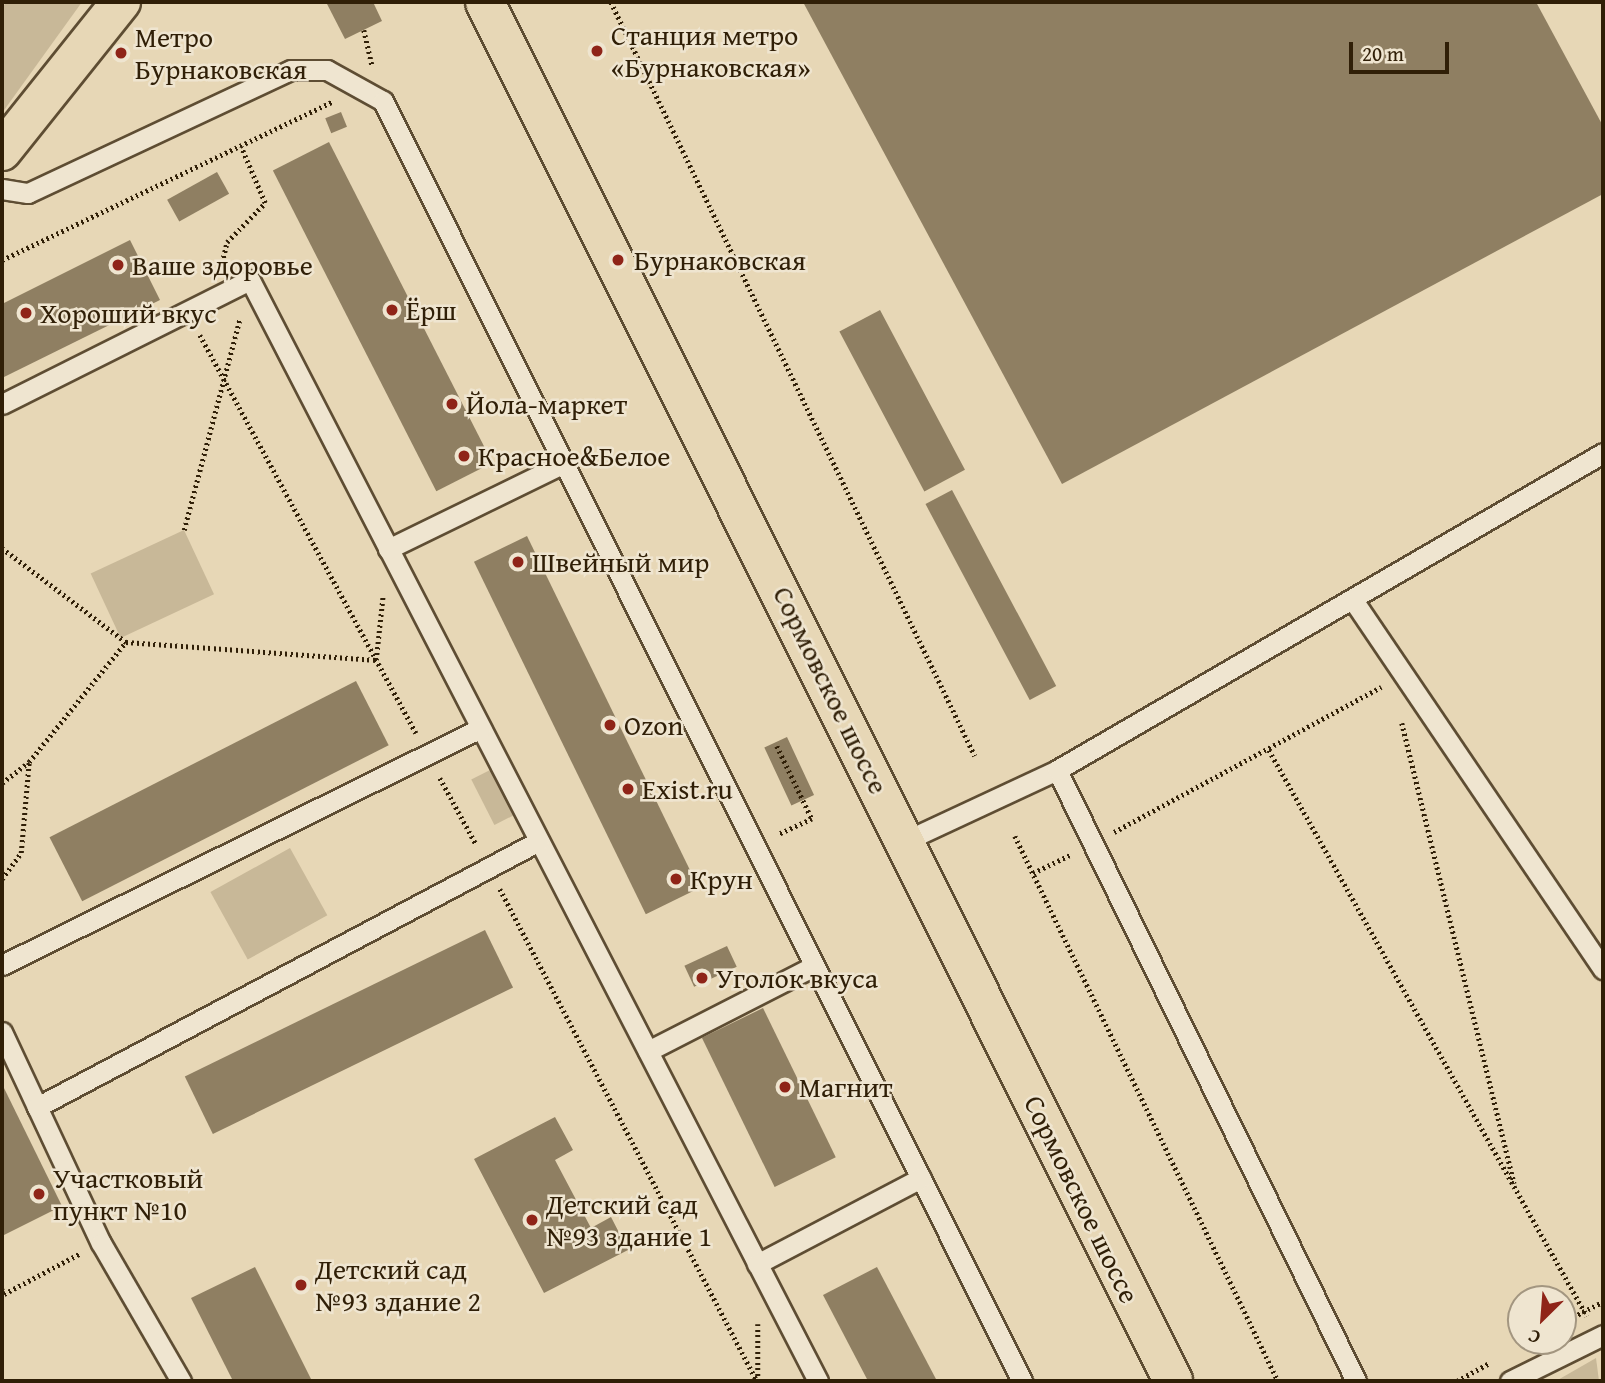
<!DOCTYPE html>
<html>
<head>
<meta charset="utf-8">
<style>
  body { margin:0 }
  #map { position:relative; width:1605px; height:1383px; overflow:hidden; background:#e7d7b6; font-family:"Gentium Book Plus",serif }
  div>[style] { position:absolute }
  .green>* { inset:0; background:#c8b898; transform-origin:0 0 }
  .building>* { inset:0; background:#8f7f62; transform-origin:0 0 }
  .path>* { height:4.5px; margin-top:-2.25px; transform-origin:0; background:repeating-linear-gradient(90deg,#301f07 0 2px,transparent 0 5.5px) }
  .roads { filter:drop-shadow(2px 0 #5e4d33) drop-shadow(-2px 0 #5e4d33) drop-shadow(0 2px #5e4d33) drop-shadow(0 -2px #5e4d33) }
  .service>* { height:19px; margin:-9.5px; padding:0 9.5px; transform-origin:9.5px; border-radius:9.5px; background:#efe5d0 }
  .primary>* { height:38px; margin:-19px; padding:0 19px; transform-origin:19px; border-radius:19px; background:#e7d7b6 }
  .dots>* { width:19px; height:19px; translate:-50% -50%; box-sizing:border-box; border:4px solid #efe5d0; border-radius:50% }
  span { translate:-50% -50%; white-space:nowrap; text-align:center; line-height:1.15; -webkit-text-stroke:5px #efe5d0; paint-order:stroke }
  .poi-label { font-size:28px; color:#301f07 }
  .left { translate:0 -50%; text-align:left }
  .street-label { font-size:28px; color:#301f07 }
  .frame { position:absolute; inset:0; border:4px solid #301f07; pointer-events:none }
  .north { position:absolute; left:1507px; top:1285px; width:70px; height:70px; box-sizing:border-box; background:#efe5d0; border:2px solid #a39680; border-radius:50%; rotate:205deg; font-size:19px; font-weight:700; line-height:28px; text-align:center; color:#301f07 }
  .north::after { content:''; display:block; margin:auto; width:24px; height:32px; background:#8f2418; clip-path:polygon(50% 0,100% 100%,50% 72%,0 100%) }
  .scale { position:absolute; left:1349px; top:42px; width:100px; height:32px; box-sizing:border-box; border:4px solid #301f07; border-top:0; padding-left:9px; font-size:21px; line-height:24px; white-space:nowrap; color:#301f07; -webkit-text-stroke:5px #efe5d0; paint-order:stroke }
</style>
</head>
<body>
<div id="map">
  <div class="green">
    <i style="clip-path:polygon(7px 2px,82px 2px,2px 113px,2px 7px)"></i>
    <i style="left:184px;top:530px;width:71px;height:103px;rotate:65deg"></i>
    <i style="left:498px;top:766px;width:51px;height:30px;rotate:63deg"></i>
    <i style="left:290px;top:848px;width:77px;height:91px;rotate:61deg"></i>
    <i style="clip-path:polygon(1596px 1358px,1599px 1381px,1556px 1381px)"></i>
  </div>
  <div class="building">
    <i style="clip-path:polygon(326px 2px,373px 2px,382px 21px,345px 39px)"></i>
    <i style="clip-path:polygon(803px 2px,1536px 2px,1603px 126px,1603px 194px,1062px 484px)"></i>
    <i style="left:341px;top:112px;width:16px;height:17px;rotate:68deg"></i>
    <i style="left:329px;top:142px;width:360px;height:63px;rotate:63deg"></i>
    <i style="left:217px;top:172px;width:25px;height:57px;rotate:61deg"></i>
    <i style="clip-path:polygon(130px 240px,160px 300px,2px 378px,2px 304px)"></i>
    <i style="left:880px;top:310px;width:181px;height:46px;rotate:62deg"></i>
    <i style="left:952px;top:490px;width:222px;height:30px;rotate:62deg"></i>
    <i style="left:527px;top:536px;width:392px;height:59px;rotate:64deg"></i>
    <i style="left:356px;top:681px;width:72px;height:344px;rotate:63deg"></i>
    <i style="left:787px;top:737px;width:64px;height:25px;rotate:65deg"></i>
    <i style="left:485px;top:930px;width:64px;height:334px;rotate:64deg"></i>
    <i style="left:727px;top:946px;width:23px;height:47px;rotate:65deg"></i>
    <i style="left:763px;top:1008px;width:166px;height:68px;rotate:64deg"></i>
    <i style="clip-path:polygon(2px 1084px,62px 1206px,2px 1236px)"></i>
    <i style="clip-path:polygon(555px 1117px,573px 1150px,555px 1160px,591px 1228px,611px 1217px,628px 1250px,544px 1293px,474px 1159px)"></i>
    <i style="clip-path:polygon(255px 1267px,312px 1381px,233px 1381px,191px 1298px)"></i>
    <i style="clip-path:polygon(877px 1267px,937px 1381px,868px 1381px,823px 1295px)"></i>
  </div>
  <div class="path">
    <i style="left:611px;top:2px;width:837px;rotate:64.23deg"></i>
    <i style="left:364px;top:30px;width:36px;rotate:77deg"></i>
    <i style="left:2px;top:260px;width:366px;rotate:-25.6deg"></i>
    <i style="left:222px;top:263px;width:22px;rotate:-77deg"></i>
    <i style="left:227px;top:242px;width:54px;rotate:-45.7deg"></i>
    <i style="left:265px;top:203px;width:61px;rotate:-113.2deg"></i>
    <i style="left:200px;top:335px;width:453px;rotate:61.5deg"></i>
    <i style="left:184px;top:530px;width:219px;rotate:-75.2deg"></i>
    <i style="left:2px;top:548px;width:156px;rotate:37.2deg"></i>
    <i style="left:126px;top:642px;width:251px;rotate:4.1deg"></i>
    <i style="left:376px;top:660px;width:65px;rotate:-83.9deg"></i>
    <i style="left:1402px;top:723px;width:474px;rotate:76.3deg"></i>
    <i style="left:777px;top:746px;width:81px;rotate:64.4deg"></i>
    <i style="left:812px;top:819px;width:38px;rotate:155deg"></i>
    <i style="left:1269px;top:750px;width:649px;rotate:60.67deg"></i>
    <i style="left:440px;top:778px;width:75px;rotate:61.4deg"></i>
    <i style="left:2px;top:783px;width:34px;rotate:-38deg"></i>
    <i style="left:29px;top:762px;width:154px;rotate:-51.1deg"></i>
    <i style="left:1114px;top:832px;width:304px;rotate:-28.5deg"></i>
    <i style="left:1015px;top:836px;width:605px;rotate:64.24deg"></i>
    <i style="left:1033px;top:873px;width:41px;rotate:-25.9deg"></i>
    <i style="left:2px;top:879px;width:32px;rotate:-54deg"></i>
    <i style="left:21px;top:853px;width:91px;rotate:-85deg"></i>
    <i style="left:500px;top:889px;width:555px;rotate:62.42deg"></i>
    <i style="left:2px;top:1289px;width:5px;rotate:68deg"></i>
    <i style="left:4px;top:1294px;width:85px;rotate:-28.1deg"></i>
    <i style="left:1573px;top:1317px;width:34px;rotate:-27deg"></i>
    <i style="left:758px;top:1324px;width:57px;rotate:90deg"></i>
    <i style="left:1457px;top:1381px;width:37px;rotate:-29deg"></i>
  </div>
  <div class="roads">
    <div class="service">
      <i style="left:2px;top:189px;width:26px;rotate:9deg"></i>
      <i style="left:28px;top:193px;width:290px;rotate:-25.1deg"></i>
      <i style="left:291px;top:70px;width:36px"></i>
      <i style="left:327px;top:70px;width:64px;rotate:29deg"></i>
      <i style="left:383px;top:101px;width:1431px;rotate:63.47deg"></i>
      <i style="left:2px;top:404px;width:277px;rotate:-26.6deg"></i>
      <i style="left:250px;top:280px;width:1239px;rotate:62.71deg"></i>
      <i style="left:388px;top:549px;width:196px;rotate:-26deg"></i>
      <i style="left:1353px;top:600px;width:446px;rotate:55.9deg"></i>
      <i style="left:905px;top:841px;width:168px;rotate:-25deg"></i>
      <i style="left:2px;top:965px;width:534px;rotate:-26.33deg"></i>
      <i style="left:2px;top:1032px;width:233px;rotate:64.9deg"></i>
      <i style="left:101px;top:1243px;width:160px;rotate:59.9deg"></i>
      <i style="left:648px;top:1051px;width:186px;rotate:-27.1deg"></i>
      <i style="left:37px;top:1107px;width:568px;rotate:-27.92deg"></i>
      <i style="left:757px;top:1264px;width:185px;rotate:-27.7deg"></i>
      <i style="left:1356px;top:1381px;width:680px;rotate:-116.08deg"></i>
      <i style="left:1057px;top:770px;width:631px;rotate:-30.14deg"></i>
      <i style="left:1510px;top:1381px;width:104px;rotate:-26.3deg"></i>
    </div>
    <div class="primary">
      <i style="left:485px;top:2px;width:1541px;rotate:63.48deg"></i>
      <i style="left:2px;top:151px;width:191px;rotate:-51.4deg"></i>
    </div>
  </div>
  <div class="dots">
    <i style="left:597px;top:51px;background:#8f2418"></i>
    <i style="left:121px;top:53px;background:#8f2418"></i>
    <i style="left:618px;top:260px;background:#8f2418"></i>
    <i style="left:118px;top:265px;background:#8f2418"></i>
    <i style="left:392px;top:310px;background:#8f2418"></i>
    <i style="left:26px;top:313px;background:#8f2418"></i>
    <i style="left:452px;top:404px;background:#8f2418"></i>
    <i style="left:464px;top:456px;background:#8f2418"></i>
    <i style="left:518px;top:562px;background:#8f2418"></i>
    <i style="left:610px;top:725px;background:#8f2418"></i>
    <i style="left:628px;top:789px;background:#8f2418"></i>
    <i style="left:676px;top:879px;background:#8f2418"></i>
    <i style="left:702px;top:978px;background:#8f2418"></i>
    <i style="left:785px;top:1087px;background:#8f2418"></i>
    <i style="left:39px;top:1194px;background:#8f2418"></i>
    <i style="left:532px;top:1220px;background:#8f2418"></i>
    <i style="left:301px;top:1285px;background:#8f2418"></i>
  </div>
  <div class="poi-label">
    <span class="left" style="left:611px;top:51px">Станция метро<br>«Бурнаковская»</span>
    <span class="left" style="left:135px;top:53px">Метро<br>Бурнаковская</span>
    <span class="left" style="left:634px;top:260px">Бурнаковская</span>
    <span class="left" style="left:132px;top:265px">Ваше здоровье</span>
    <span class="left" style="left:406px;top:310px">Ёрш</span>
    <span class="left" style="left:40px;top:313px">Хороший вкус</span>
    <span class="left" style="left:466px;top:404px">Йола-маркет</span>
    <span class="left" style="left:478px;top:456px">Красное&amp;Белое</span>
    <span class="left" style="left:532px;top:562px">Швейный мир</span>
    <span class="left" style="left:624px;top:725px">Ozon</span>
    <span class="left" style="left:642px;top:789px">Exist.ru</span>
    <span class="left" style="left:690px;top:879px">Крун</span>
    <span class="left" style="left:716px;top:978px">Уголок вкуса</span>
    <span class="left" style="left:799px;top:1087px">Магнит</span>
    <span class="left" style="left:53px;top:1194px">Участковый<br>пункт №10</span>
    <span class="left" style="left:546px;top:1220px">Детский сад<br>№93 здание 1</span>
    <span class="left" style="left:315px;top:1285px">Детский сад<br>№93 здание 2</span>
  </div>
  <div class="street-label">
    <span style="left:831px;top:690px;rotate:64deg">Сормовское шоссе</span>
    <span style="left:1082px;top:1199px;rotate:64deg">Сормовское шоссе</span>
  </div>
  <div class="frame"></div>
  <div class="north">С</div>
  <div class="scale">20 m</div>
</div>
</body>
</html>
